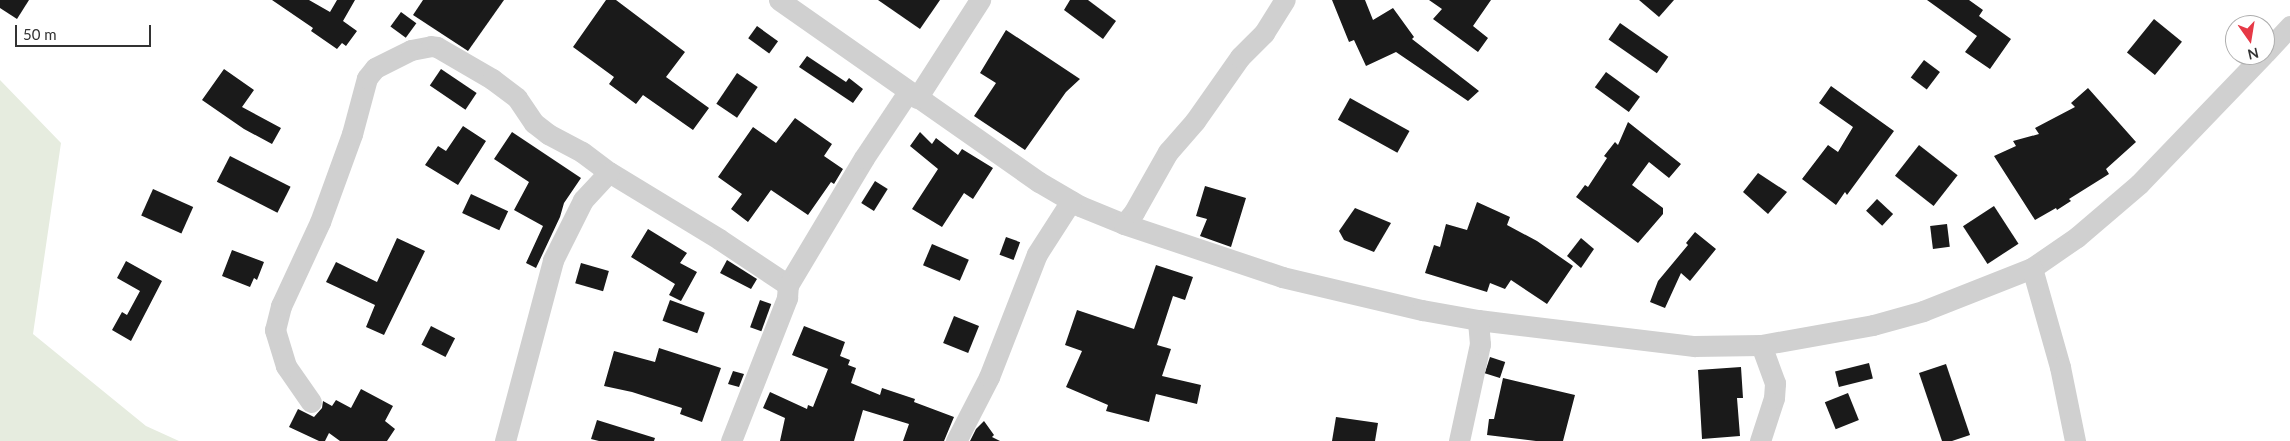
<!DOCTYPE html>
<html>
<head>
<meta charset="utf-8">
<style>
  body { margin:0 }
  #map { position:relative; width:2290px; height:441px; overflow:hidden; background:#fff; font-family:Lato,sans-serif }
  div>[style] { position:absolute }
  .green>* { inset:0; background:#e6ecdf }
  .building>* { inset:0; background:#1a1a1a; transform-origin:0 0 }
  .minor>* { height:21px; margin:-10.5px; padding:0 10.5px; transform-origin:10.5px; border-radius:10.5px; background:#d0d0d0 }
  span { translate:-50% -50%; white-space:nowrap; text-align:center; line-height:1.15; -webkit-text-stroke:5px #fff; paint-order:stroke }
  .north { position:absolute; left:2225px; top:15px; width:50px; height:50px; box-sizing:border-box; background:#fff; border:1px solid #adadad; border-radius:50%; rotate:167deg; font-size:14px; font-weight:700; line-height:20px; text-align:center; color:#333 }
  .north::after { content:''; display:block; margin:auto; width:18px; height:22px; background:#e63946; clip-path:polygon(50% 0,100% 100%,50% 72%,0 100%) }
  .scale { position:absolute; left:15px; top:25px; width:136px; height:22px; box-sizing:border-box; border:2px solid #333; border-top:0; padding-left:6px; font-size:15px; line-height:18px; white-space:nowrap; color:#333; -webkit-text-stroke:4px #fff; paint-order:stroke }
</style>
</head>
<body>
<div id="map">
  <div class="green">
    <i style="clip-path:polygon(0 80px,61px 143px,33px 334px,146px 426px,179px 441px,0 441px)"></i>
  </div>
  <div class="building">
    <i style="clip-path:polygon(0 0,29px 0,17px 19px,0 8px)"></i>
    <i style="clip-path:polygon(272px 0,309px 0,330px 12px,337px 0,355px 0,343px 21px,357px 31px,346px 46px,342px 43px,337px 49px,311px 31px,313px 28px)"></i>
    <i style="clip-path:polygon(423px 0,504px 0,468px 51px,413px 15px)"></i>
    <i style="clip-path:polygon(606px 0,616px 0,685px 52px,666px 77px,709px 108px,693px 130px,643px 95px,636px 104px,609px 84px,614px 77px,573px 47px)"></i>
    <i style="clip-path:polygon(878px 0,940px 0,920px 29px)"></i>
    <i style="clip-path:polygon(1070px 0,1088px 0,1116px 21px,1103px 39px,1064px 10px)"></i>
    <i style="clip-path:polygon(1332px 0,1365px 0,1373px 20px,1393px 8px,1414px 37px,1412px 39px,1479px 91px,1468px 101px,1396px 52px,1366px 66px,1354px 40px,1349px 42px)"></i>
    <i style="clip-path:polygon(1429px 0,1491px 0,1473px 26px,1488px 38px,1478px 52px,1433px 19px,1442px 9px)"></i>
    <i style="clip-path:polygon(1639px 0,1674px 0,1659px 17px)"></i>
    <i style="clip-path:polygon(1927px 0,1969px 0,1983px 10px,1979px 16px,2011px 39px,1990px 69px,1965px 52px,1977px 36px)"></i>
    <i style="left:401px;top:12px;width:19px;height:18px;rotate:36deg"></i>
    <i style="left:2154px;top:19px;width:36px;height:43px;rotate:39deg"></i>
    <i style="left:1620px;top:23px;width:59px;height:20px;rotate:35deg"></i>
    <i style="left:757px;top:26px;width:26px;height:15px;rotate:36deg"></i>
    <i style="clip-path:polygon(1006px 30px,1080px 79px,1066px 92px,1025px 150px,974px 116px,996px 83px,980px 73px)"></i>
    <i style="clip-path:polygon(807px 56px,846px 82px,849px 78px,863px 89px,853px 103px,799px 67px)"></i>
    <i style="left:1924px;top:60px;width:20px;height:22px;rotate:37deg"></i>
    <i style="clip-path:polygon(224px 69px,254px 90px,242px 107px,281px 128px,272px 144px,244px 129px,202px 100px)"></i>
    <i style="left:441px;top:69px;width:43px;height:20px;rotate:34deg"></i>
    <i style="left:1606px;top:72px;width:42px;height:19px;rotate:36deg"></i>
    <i style="left:737px;top:73px;width:25px;height:37px;rotate:34deg"></i>
    <i style="clip-path:polygon(1831px 86px,1894px 131px,1847px 195px,1845px 192px,1836px 205px,1802px 179px,1828px 145px,1838px 152px,1853px 127px,1819px 103px)"></i>
    <i style="clip-path:polygon(2088px 88px,2136px 142px,2106px 169px,2109px 174px,2069px 199px,2071px 201px,2057px 210px,2056px 208px,2035px 220px,1994px 156px,2016px 146px,2013px 141px,2039px 134px,2035px 128px,2075px 107px,2071px 103px)"></i>
    <i style="left:1350px;top:98px;width:68px;height:25px;rotate:29deg"></i>
    <i style="clip-path:polygon(795px 118px,832px 144px,824px 156px,843px 169px,834px 184px,831px 182px,808px 215px,771px 190px,748px 222px,731px 209px,742px 194px,718px 177px,753px 127px,776px 143px)"></i>
    <i style="clip-path:polygon(1628px 122px,1681px 164px,1669px 178px,1649px 162px,1632px 185px,1663px 208px,1663px 214px,1638px 243px,1576px 197px,1585px 185px,1588px 187px,1607px 158px,1604px 156px,1615px 142px,1618px 145px)"></i>
    <i style="clip-path:polygon(463px 126px,486px 141px,458px 185px,425px 165px,438px 146px,446px 151px)"></i>
    <i style="clip-path:polygon(512px 132px,581px 178px,564px 203px,560px 217px,536px 268px,526px 263px,543px 226px,514px 210px,529px 182px,494px 159px)"></i>
    <i style="clip-path:polygon(920px 132px,932px 144px,936px 138px,958px 155px,962px 149px,993px 168px,973px 199px,964px 193px,942px 227px,912px 209px,938px 169px,910px 146px)"></i>
    <i style="left:1919px;top:145px;width:49px;height:39px;rotate:38deg"></i>
    <i style="left:230px;top:156px;width:68px;height:29px;rotate:27deg"></i>
    <i style="clip-path:polygon(1758px 173px,1787px 192px,1768px 214px,1743px 192px)"></i>
    <i style="left:875px;top:181px;width:15px;height:26px;rotate:32deg"></i>
    <i style="clip-path:polygon(1205px 186px,1246px 198px,1231px 247px,1200px 236px,1207px 219px,1196px 216px)"></i>
    <i style="left:153px;top:189px;width:44px;height:29px;rotate:24deg"></i>
    <i style="left:471px;top:194px;width:41px;height:21px;rotate:25deg"></i>
    <i style="left:1877px;top:199px;width:22px;height:16px;rotate:43deg"></i>
    <i style="clip-path:polygon(1477px 202px,1510px 217px,1507px 225px,1537px 241px,1573px 266px,1547px 304px,1511px 280px,1505px 289px,1490px 283px,1487px 292px,1425px 273px,1434px 245px,1440px 247px,1446px 224px,1467px 230px)"></i>
    <i style="left:1994px;top:206px;width:45px;height:37px;rotate:57deg"></i>
    <i style="clip-path:polygon(1355px 208px,1391px 223px,1374px 252px,1344px 240px,1339px 231px)"></i>
    <i style="left:1947px;top:224px;width:23px;height:17px;rotate:83deg"></i>
    <i style="clip-path:polygon(648px 229px,687px 253px,680px 263px,697px 272px,681px 301px,669px 295px,675px 284px,631px 257px)"></i>
    <i style="clip-path:polygon(1695px 232px,1716px 249px,1690px 281px,1681px 273px,1665px 308px,1650px 302px,1658px 281px,1688px 245px,1686px 243px)"></i>
    <i style="left:1006px;top:237px;width:15px;height:19px;rotate:20deg"></i>
    <i style="clip-path:polygon(397px 238px,425px 251px,384px 335px,366px 327px,375px 305px,326px 282px,336px 262px,377px 282px)"></i>
    <i style="clip-path:polygon(1581px 238px,1594px 249px,1581px 268px,1567px 256px)"></i>
    <i style="left:932px;top:244px;width:40px;height:23px;rotate:23deg"></i>
    <i style="clip-path:polygon(232px 250px,264px 262px,257px 280px,254px 278px,250px 287px,222px 276px)"></i>
    <i style="clip-path:polygon(727px 260px,757px 279px,751px 289px,720px 273px)"></i>
    <i style="clip-path:polygon(126px 261px,162px 281px,131px 341px,112px 330px,122px 312px,127px 315px,140px 291px,117px 278px)"></i>
    <i style="left:581px;top:263px;width:29px;height:21px;rotate:16deg"></i>
    <i style="clip-path:polygon(1156px 265px,1193px 277px,1185px 300px,1173px 296px,1157px 345px,1171px 349px,1162px 376px,1201px 385px,1197px 404px,1156px 394px,1149px 422px,1106px 411px,1108px 405px,1066px 387px,1082px 351px,1065px 345px,1077px 310px,1134px 329px)"></i>
    <i style="left:670px;top:300px;width:37px;height:22px;rotate:20deg"></i>
    <i style="left:760px;top:300px;width:12px;height:29px;rotate:20deg"></i>
    <i style="left:954px;top:316px;width:27px;height:29px;rotate:22deg"></i>
    <i style="left:431px;top:326px;width:27px;height:21px;rotate:27deg"></i>
    <i style="clip-path:polygon(804px 326px,845px 342px,840px 356px,850px 360px,848px 365px,856px 368px,851px 383px,880px 395px,882px 388px,915px 399px,914px 402px,954px 417px,944px 441px,903px 441px,909px 424px,863px 410px,854px 441px,780px 441px,785px 418px,763px 408px,770px 392px,807px 409px,808px 405px,813px 407px,828px 369px,792px 355px)"></i>
    <i style="clip-path:polygon(659px 348px,721px 368px,702px 422px,680px 414px,682px 408px,632px 392px,604px 386px,614px 351px,655px 362px)"></i>
    <i style="left:1490px;top:357px;width:16px;height:17px;rotate:18deg"></i>
    <i style="left:1869px;top:363px;width:16px;height:35px;rotate:76deg"></i>
    <i style="clip-path:polygon(1946px 364px,1970px 435px,1952px 441px,1942px 441px,1919px 373px)"></i>
    <i style="clip-path:polygon(1741px 367px,1743px 398px,1737px 398px,1740px 436px,1702px 439px,1698px 370px)"></i>
    <i style="clip-path:polygon(733px 371px,744px 374px,739px 387px,728px 384px)"></i>
    <i style="clip-path:polygon(1503px 378px,1575px 395px,1563px 441px,1536px 441px,1487px 435px,1489px 419px,1494px 419px)"></i>
    <i style="clip-path:polygon(361px 389px,393px 406px,385px 421px,395px 429px,387px 441px,340px 441px,329px 433px,325px 441px,319px 441px,289px 427px,298px 409px,314px 417px,322px 408px,323px 401px,332px 406px,336px 400px,351px 408px)"></i>
    <i style="left:1848px;top:393px;width:29px;height:25px;rotate:68deg"></i>
    <i style="clip-path:polygon(1336px 417px,1378px 423px,1375px 441px,1332px 441px)"></i>
    <i style="clip-path:polygon(597px 420px,655px 438px,654px 441px,599px 441px,591px 439px)"></i>
    <i style="clip-path:polygon(984px 421px,994px 435px,992px 437px,1000px 441px,970px 441px,976px 429px)"></i>
  </div>
  <div class="minor">
    <i style="left:779px;top:0;width:317px;rotate:35deg"></i>
    <i style="left:1039px;top:182px;width:48px;rotate:30.3deg"></i>
    <i style="left:1080px;top:206px;width:48px;rotate:22.2deg"></i>
    <i style="left:1124px;top:224px;width:167px;rotate:18.5deg"></i>
    <i style="left:1282px;top:277px;width:144px;rotate:13.3deg"></i>
    <i style="left:1422px;top:310px;width:57px;rotate:10.1deg"></i>
    <i style="left:1478px;top:320px;width:218px;rotate:6.9deg"></i>
    <i style="left:1694px;top:346px;width:67px;rotate:-0.9deg"></i>
    <i style="left:1761px;top:345px;width:114px;rotate:-10.1deg"></i>
    <i style="left:1873px;top:325px;width:52px;rotate:-15.6deg"></i>
    <i style="left:1923px;top:311px;width:117px;rotate:-21.5deg"></i>
    <i style="left:2032px;top:268px;width:55px;rotate:-34.6deg"></i>
    <i style="left:2077px;top:237px;width:82px;rotate:-40.5deg"></i>
    <i style="left:2139px;top:184px;width:179px;rotate:-46.1deg"></i>
    <i style="left:2265px;top:53px;width:37px;rotate:-47deg"></i>
    <i style="left:917px;top:98px;width:117px;rotate:-57.3deg"></i>
    <i style="left:1124px;top:224px;width:16px;rotate:-50deg"></i>
    <i style="left:1134px;top:212px;width:69px;rotate:-60.5deg"></i>
    <i style="left:1168px;top:152px;width:41px;rotate:-48.9deg"></i>
    <i style="left:1195px;top:121px;width:78px;rotate:-54.9deg"></i>
    <i style="left:1240px;top:57px;width:34px;rotate:-45deg"></i>
    <i style="left:1264px;top:33px;width:39px;rotate:-58deg"></i>
    <i style="left:2032px;top:268px;width:103px;rotate:74.2deg"></i>
    <i style="left:2060px;top:367px;width:76px;rotate:78.5deg"></i>
    <i style="left:311px;top:402px;width:44px;rotate:-124.8deg"></i>
    <i style="left:286px;top:366px;width:38px;rotate:-107deg"></i>
    <i style="left:275px;top:330px;width:25px;rotate:-76deg"></i>
    <i style="left:281px;top:306px;width:93px;rotate:-65.1deg"></i>
    <i style="left:320px;top:222px;width:94px;rotate:-70deg"></i>
    <i style="left:352px;top:134px;width:58px;rotate:-75deg"></i>
    <i style="left:367px;top:78px;width:13px;rotate:-51deg"></i>
    <i style="left:375px;top:68px;width:40px;rotate:-26.6deg"></i>
    <i style="left:411px;top:50px;width:20px;rotate:-11deg"></i>
    <i style="left:431px;top:46px;width:6px;rotate:9deg"></i>
    <i style="left:437px;top:47px;width:64px;rotate:30.2deg"></i>
    <i style="left:492px;top:79px;width:31px;rotate:37deg"></i>
    <i style="left:517px;top:98px;width:30px;rotate:56deg"></i>
    <i style="left:534px;top:123px;width:18px;rotate:38deg"></i>
    <i style="left:548px;top:134px;width:38px;rotate:28deg"></i>
    <i style="left:582px;top:152px;width:34px;rotate:37deg"></i>
    <i style="left:609px;top:172px;width:129px;rotate:31.3deg"></i>
    <i style="left:719px;top:239px;width:83px;rotate:33.7deg"></i>
    <i style="left:788px;top:285px;width:148px;rotate:-59.1deg"></i>
    <i style="left:864px;top:158px;width:79px;rotate:-56.3deg"></i>
    <i style="left:505px;top:441px;width:187px;rotate:-75.1deg"></i>
    <i style="left:553px;top:260px;width:67px;rotate:-63.4deg"></i>
    <i style="left:583px;top:200px;width:38px;rotate:-47deg"></i>
    <i style="left:731px;top:441px;width:154px;rotate:-68.6deg"></i>
    <i style="left:787px;top:298px;width:13px;rotate:-86deg"></i>
    <i style="left:956px;top:441px;width:72px;rotate:-62.7deg"></i>
    <i style="left:989px;top:377px;width:132px;rotate:-68.7deg"></i>
    <i style="left:1037px;top:254px;width:63px;rotate:-57.3deg"></i>
    <i style="left:1459px;top:441px;width:99px;rotate:-77.8deg"></i>
    <i style="left:1480px;top:344px;width:24px;rotate:-95deg"></i>
    <i style="left:1760px;top:441px;width:45px;rotate:-72deg"></i>
    <i style="left:1774px;top:398px;width:15px;rotate:-86deg"></i>
    <i style="left:1775px;top:383px;width:40px;rotate:-110.2deg"></i>
  </div>
  <div class="north">N</div>
  <div class="scale">50 m</div>
</div>
</body>
</html>
